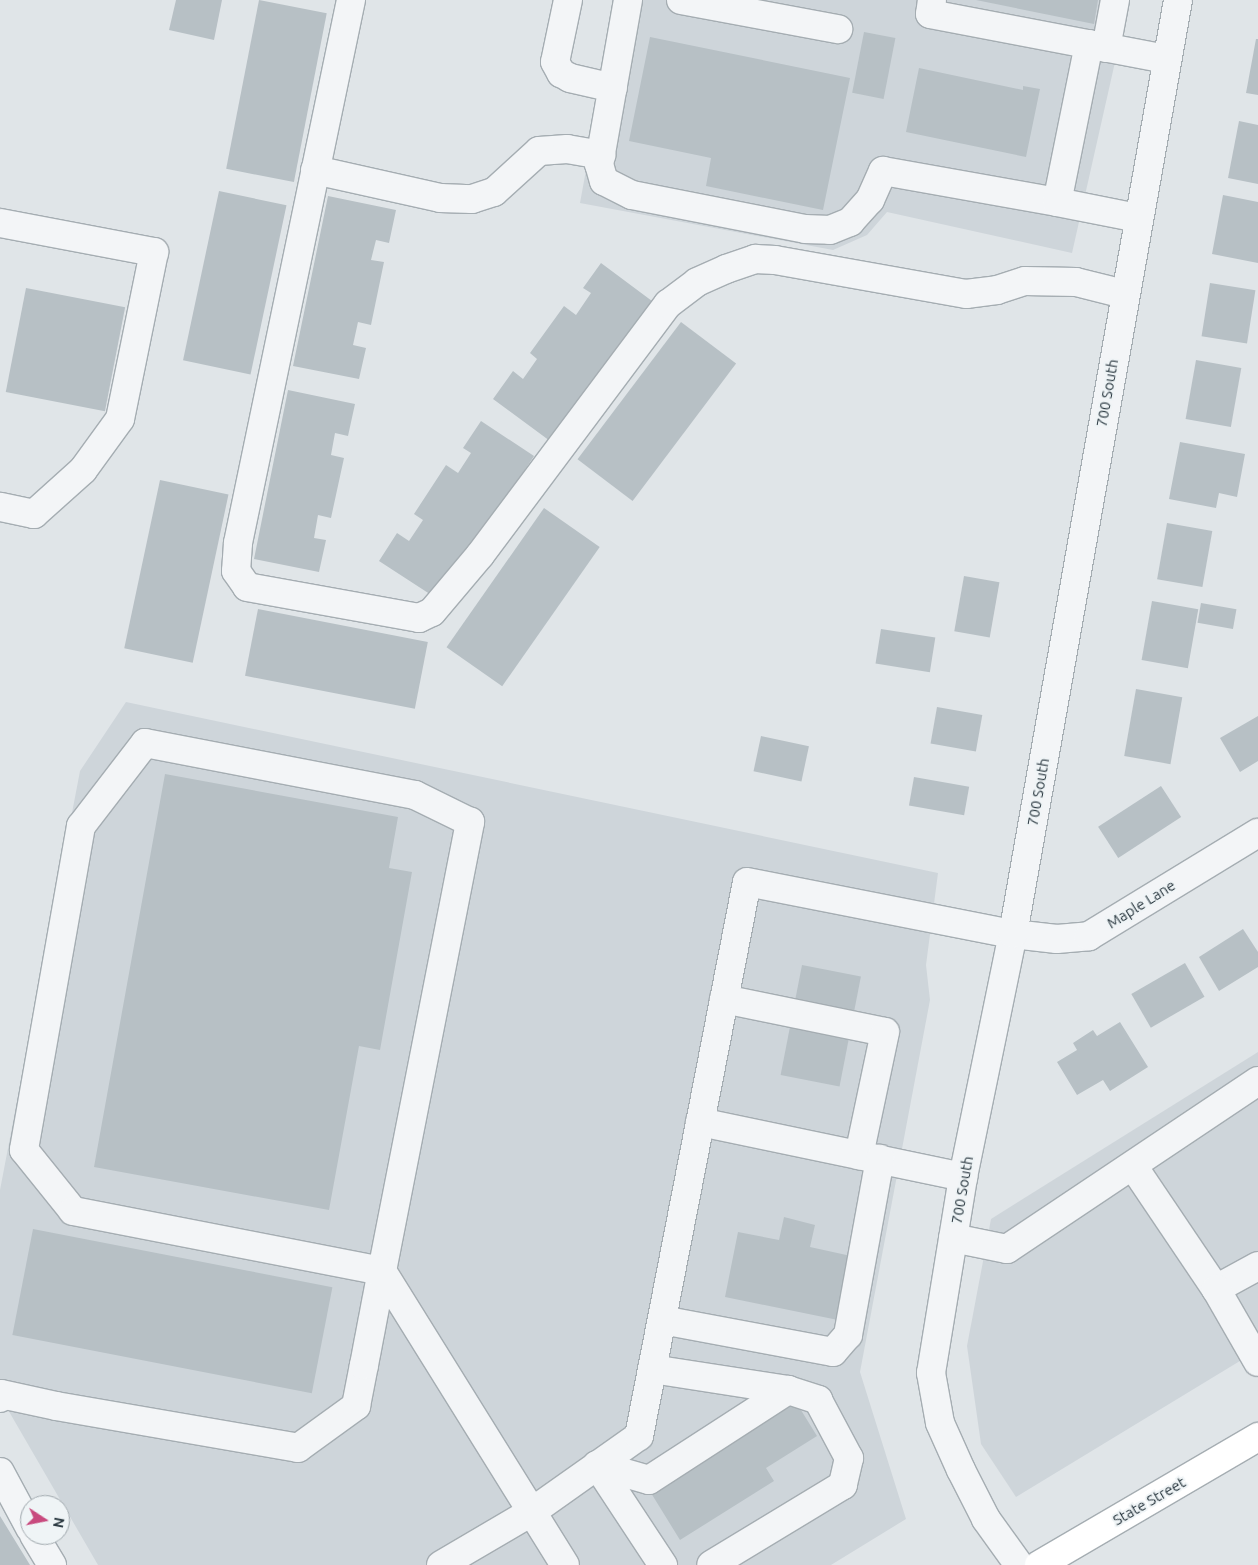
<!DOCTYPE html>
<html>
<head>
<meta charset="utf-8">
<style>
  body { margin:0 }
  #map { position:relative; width:1258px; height:1565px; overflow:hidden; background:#e0e5e8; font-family:Ubuntu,sans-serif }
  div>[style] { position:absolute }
  .built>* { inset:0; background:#ced5da }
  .building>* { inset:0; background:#b7c0c5; transform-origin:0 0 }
  .roads { filter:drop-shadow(1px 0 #a5adb2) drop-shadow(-1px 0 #a5adb2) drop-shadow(0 1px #a5adb2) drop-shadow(0 -1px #a5adb2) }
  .minor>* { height:28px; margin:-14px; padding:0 14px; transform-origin:14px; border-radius:14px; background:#f3f5f7 }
  .major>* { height:28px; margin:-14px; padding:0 14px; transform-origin:14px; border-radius:14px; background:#fff }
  span { translate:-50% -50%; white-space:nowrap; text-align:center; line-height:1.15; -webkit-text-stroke:4px #eff4f6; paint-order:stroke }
  .street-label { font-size:15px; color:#29373f }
  .north { position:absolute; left:20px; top:1495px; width:50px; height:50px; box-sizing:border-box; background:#eff4f6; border:1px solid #a0a8ad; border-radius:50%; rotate:101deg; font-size:14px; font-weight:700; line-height:20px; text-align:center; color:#29373f }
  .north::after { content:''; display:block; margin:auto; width:18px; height:22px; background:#c84a7e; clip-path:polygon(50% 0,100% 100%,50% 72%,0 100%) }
</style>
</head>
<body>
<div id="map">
  <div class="built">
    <i style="clip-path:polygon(617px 0,1129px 0,1072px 253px,887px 212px,867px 235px,833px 250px,580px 203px)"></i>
    <i style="clip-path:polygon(126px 702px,938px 873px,926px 965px,930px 1000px,860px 1372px,906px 1519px,831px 1565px,98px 1565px,0 1396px,0 1190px,80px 771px)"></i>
    <i style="clip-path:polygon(1258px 1052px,1258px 1350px,1016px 1497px,981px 1444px,967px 1346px,991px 1219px)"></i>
  </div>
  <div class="building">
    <i style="clip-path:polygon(176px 0,222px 0,214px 40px,169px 30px)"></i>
    <i style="left:259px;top:0;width:69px;height:172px;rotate:11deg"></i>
    <i style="clip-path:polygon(976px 0,1098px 0,1094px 24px)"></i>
    <i style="left:864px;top:32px;width:32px;height:62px;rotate:11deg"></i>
    <i style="clip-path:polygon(650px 37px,850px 78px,823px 210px,706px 186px,711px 158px,629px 141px)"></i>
    <i style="clip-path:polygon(1256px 39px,1258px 39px,1258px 95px,1246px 93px)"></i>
    <i style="clip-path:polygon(919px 68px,1023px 90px,1023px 86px,1040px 89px,1026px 157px,906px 132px)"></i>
    <i style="clip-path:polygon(1239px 121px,1258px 125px,1258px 184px,1228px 178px)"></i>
    <i style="left:219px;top:191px;width:69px;height:173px;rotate:12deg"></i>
    <i style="clip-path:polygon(1223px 195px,1258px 202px,1258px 263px,1212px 254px)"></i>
    <i style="clip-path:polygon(328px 196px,396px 210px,389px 243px,376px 240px,371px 260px,384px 262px,371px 325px,358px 322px,353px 345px,366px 348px,359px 379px,293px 366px)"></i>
    <i style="clip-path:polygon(601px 263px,652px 301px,550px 441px,493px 399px,513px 371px,523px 379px,537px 359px,530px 353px,564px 306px,576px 315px,591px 293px,583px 288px)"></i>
    <i style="left:1210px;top:283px;width:46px;height:54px;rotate:9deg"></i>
    <i style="left:26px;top:288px;width:101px;height:106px;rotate:11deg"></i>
    <i style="left:681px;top:322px;width:69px;height:172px;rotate:37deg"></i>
    <i style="left:1196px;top:360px;width:46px;height:60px;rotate:10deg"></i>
    <i style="clip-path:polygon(288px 390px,355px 404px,348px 436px,335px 433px,331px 455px,344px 458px,331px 518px,318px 515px,314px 538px,326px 540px,319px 572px,254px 559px)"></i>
    <i style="clip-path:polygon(481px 421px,534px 456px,439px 600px,379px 561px,397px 533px,409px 541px,423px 520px,414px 514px,446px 465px,458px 473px,471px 453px,463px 448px)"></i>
    <i style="clip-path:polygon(1180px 442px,1245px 454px,1237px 497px,1219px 493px,1216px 508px,1169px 499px)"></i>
    <i style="left:160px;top:480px;width:70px;height:172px;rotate:12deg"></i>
    <i style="left:544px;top:508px;width:68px;height:170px;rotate:35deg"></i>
    <i style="left:1167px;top:523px;width:46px;height:57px;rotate:10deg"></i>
    <i style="left:964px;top:576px;width:36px;height:56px;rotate:10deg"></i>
    <i style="left:1152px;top:601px;width:47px;height:60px;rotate:10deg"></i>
    <i style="left:1201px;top:603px;width:36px;height:20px;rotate:10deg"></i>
    <i style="left:258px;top:609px;width:173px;height:68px;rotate:11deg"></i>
    <i style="left:881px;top:629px;width:55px;height:35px;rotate:9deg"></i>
    <i style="left:1136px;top:689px;width:47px;height:68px;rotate:10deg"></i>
    <i style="left:937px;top:707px;width:46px;height:37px;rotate:10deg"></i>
    <i style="clip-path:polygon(1258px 716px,1258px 761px,1240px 772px,1220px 738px)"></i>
    <i style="left:761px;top:736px;width:49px;height:36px;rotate:12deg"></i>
    <i style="clip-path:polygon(165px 774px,398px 817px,389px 868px,412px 872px,380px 1050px,359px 1046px,329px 1210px,94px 1167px)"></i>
    <i style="left:914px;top:777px;width:56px;height:29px;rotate:10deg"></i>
    <i style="left:1161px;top:786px;width:37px;height:75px;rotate:57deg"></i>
    <i style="clip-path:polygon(1243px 929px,1258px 952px,1258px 967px,1219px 991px,1199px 957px)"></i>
    <i style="left:1185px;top:963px;width:39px;height:62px;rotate:60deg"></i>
    <i style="left:802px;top:965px;width:60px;height:112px;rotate:11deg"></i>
    <i style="clip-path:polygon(1120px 1022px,1148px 1067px,1110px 1091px,1103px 1080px,1077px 1095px,1057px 1062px,1077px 1050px,1073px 1043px,1093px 1030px,1097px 1036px)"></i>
    <i style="clip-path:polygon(784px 1217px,815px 1225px,810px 1247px,851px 1256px,838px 1320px,725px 1297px,738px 1232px,779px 1240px)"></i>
    <i style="left:33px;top:1229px;width:305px;height:108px;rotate:11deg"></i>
    <i style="clip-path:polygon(796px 1402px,817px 1436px,766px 1468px,774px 1481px,680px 1540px,651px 1493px)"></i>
    <i style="clip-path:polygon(0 1516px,11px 1534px,30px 1565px,0 1565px)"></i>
  </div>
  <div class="roads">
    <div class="minor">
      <i style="left:351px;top:0;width:555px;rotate:101.76deg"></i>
      <i style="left:238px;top:543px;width:28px;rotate:94deg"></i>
      <i style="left:236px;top:571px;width:19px;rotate:55deg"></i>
      <i style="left:247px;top:587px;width:175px;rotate:10.2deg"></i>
      <i style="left:419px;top:618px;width:14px;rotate:-25deg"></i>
      <i style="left:432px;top:612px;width:75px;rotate:-49.9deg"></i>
      <i style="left:480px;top:555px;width:314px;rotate:-53.2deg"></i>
      <i style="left:668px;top:304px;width:36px;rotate:-37deg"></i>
      <i style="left:697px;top:282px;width:32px;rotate:-24deg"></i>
      <i style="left:726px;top:269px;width:31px;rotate:-19deg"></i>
      <i style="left:755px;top:259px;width:20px;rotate:3deg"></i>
      <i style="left:775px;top:260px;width:194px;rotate:10.1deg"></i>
      <i style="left:966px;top:294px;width:31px;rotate:-7deg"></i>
      <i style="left:997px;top:290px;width:29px;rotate:-18deg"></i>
      <i style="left:1025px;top:281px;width:51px;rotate:1.1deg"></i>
      <i style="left:1076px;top:282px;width:49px;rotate:14deg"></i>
      <i style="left:568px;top:0;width:63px;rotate:101.8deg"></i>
      <i style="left:555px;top:62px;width:13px;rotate:61deg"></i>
      <i style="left:561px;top:73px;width:10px;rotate:29deg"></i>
      <i style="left:570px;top:78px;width:44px;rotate:13.1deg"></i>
      <i style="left:628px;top:0;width:167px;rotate:100deg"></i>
      <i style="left:599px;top:164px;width:18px;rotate:74deg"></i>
      <i style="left:604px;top:181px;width:31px;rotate:27deg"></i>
      <i style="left:632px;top:195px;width:176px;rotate:11.1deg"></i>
      <i style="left:805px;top:229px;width:25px;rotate:2deg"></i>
      <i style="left:830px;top:230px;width:22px;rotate:-22deg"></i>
      <i style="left:850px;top:222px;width:30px;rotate:-48deg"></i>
      <i style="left:870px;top:200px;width:32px;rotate:-66deg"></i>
      <i style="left:883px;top:171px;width:177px;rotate:10.1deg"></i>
      <i style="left:681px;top:0;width:160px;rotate:10.5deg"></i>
      <i style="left:932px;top:0;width:14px;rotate:98deg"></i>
      <i style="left:930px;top:14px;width:239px;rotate:10.8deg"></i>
      <i style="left:1089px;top:44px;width:161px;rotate:101.4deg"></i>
      <i style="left:1057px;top:202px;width:83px;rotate:11.2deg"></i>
      <i style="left:1106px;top:48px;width:49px;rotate:-79.4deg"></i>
      <i style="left:315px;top:170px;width:128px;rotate:12.6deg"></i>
      <i style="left:440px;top:198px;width:32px;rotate:2deg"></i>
      <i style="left:472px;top:199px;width:23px;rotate:-18deg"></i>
      <i style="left:494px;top:192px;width:61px;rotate:-42.3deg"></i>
      <i style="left:539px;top:151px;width:28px;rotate:-4deg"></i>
      <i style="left:567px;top:149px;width:35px;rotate:10deg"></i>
      <i style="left:0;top:223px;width:157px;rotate:10.7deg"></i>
      <i style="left:154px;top:252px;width:170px;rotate:101.5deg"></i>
      <i style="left:120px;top:419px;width:63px;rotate:126deg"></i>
      <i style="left:83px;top:470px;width:66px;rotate:138.1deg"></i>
      <i style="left:34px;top:514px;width:35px;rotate:-168deg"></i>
      <i style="left:724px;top:999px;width:164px;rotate:11.6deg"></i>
      <i style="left:885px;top:1032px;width:126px;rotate:101.9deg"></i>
      <i style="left:700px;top:1122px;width:269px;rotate:11.8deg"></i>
      <i style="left:1133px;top:1166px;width:148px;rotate:56deg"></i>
      <i style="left:953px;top:1238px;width:55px;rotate:11.5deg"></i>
      <i style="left:1007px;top:1249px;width:302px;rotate:-33.8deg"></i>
      <i style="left:1258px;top:1266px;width:48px;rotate:151.3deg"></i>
      <i style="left:1216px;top:1289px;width:84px;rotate:60.1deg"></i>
      <i style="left:662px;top:1320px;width:174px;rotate:10.6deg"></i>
      <i style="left:833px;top:1352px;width:23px;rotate:-49deg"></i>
      <i style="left:848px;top:1335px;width:179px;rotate:-79.7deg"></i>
      <i style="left:652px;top:1369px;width:138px;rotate:8.8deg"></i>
      <i style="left:0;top:1398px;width:4px;rotate:-76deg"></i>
      <i style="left:1px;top:1394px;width:56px;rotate:12.3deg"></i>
      <i style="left:56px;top:1406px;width:246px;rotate:9.8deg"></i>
      <i style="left:298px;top:1448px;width:72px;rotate:-35.9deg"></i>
      <i style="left:356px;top:1406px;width:42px;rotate:-79deg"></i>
      <i style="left:364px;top:1365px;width:96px;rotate:-79.2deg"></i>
      <i style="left:382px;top:1271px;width:458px;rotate:-78.9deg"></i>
      <i style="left:470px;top:822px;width:61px;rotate:-153.9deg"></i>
      <i style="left:415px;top:795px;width:275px;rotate:-169.1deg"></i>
      <i style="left:145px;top:743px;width:105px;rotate:127.6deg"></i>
      <i style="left:81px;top:826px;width:329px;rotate:100deg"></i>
      <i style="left:24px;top:1150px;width:78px;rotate:51.2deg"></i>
      <i style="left:73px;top:1211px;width:315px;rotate:11deg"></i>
      <i style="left:382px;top:1271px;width:346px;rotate:58.1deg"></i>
      <i style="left:597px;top:1465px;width:54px;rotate:16.1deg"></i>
      <i style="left:649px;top:1480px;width:166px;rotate:-32.9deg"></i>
      <i style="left:788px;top:1390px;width:32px;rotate:18deg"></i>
      <i style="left:818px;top:1400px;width:66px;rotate:61.9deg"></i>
      <i style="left:849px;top:1458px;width:28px;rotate:103deg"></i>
      <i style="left:843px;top:1485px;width:154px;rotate:148.8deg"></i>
      <i style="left:597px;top:1465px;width:120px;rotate:56.6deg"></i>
      <i style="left:0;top:1472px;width:64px;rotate:61.8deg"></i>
      <i style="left:34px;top:1535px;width:35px;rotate:59deg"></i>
      <i style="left:441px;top:1565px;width:107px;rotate:-30.4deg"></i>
      <i style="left:533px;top:1511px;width:130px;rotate:-35.3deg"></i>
      <i style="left:639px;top:1436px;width:564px;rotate:-78.97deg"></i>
      <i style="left:747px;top:882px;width:271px;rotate:11.1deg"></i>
      <i style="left:1013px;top:934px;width:44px;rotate:6.5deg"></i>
      <i style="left:1057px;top:939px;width:32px;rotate:-5deg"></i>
      <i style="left:1089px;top:936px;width:198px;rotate:-31.4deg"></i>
      <i style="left:1019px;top:1565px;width:57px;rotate:-125.7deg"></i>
      <i style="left:986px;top:1519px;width:55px;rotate:-117deg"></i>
      <i style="left:961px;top:1470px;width:51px;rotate:-114.1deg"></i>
      <i style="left:940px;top:1423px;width:51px;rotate:-100.2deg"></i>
      <i style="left:931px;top:1373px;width:199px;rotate:-80.7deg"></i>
      <i style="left:963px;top:1177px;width:248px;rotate:-78.4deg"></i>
      <i style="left:1013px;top:934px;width:948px;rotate:-79.98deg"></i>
    </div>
    <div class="major">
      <i style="left:1039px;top:1565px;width:254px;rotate:-30.3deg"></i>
    </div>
  </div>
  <div class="street-label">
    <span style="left:1107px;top:393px;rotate:-80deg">700 South</span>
    <span style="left:1038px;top:792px;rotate:-80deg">700 South</span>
    <span style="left:1141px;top:904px;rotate:-32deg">Maple Lane</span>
    <span style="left:962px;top:1190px;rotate:-80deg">700 South</span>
    <span style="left:1149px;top:1501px;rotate:-30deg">State Street</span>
  </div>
  <div class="north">N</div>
</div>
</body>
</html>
